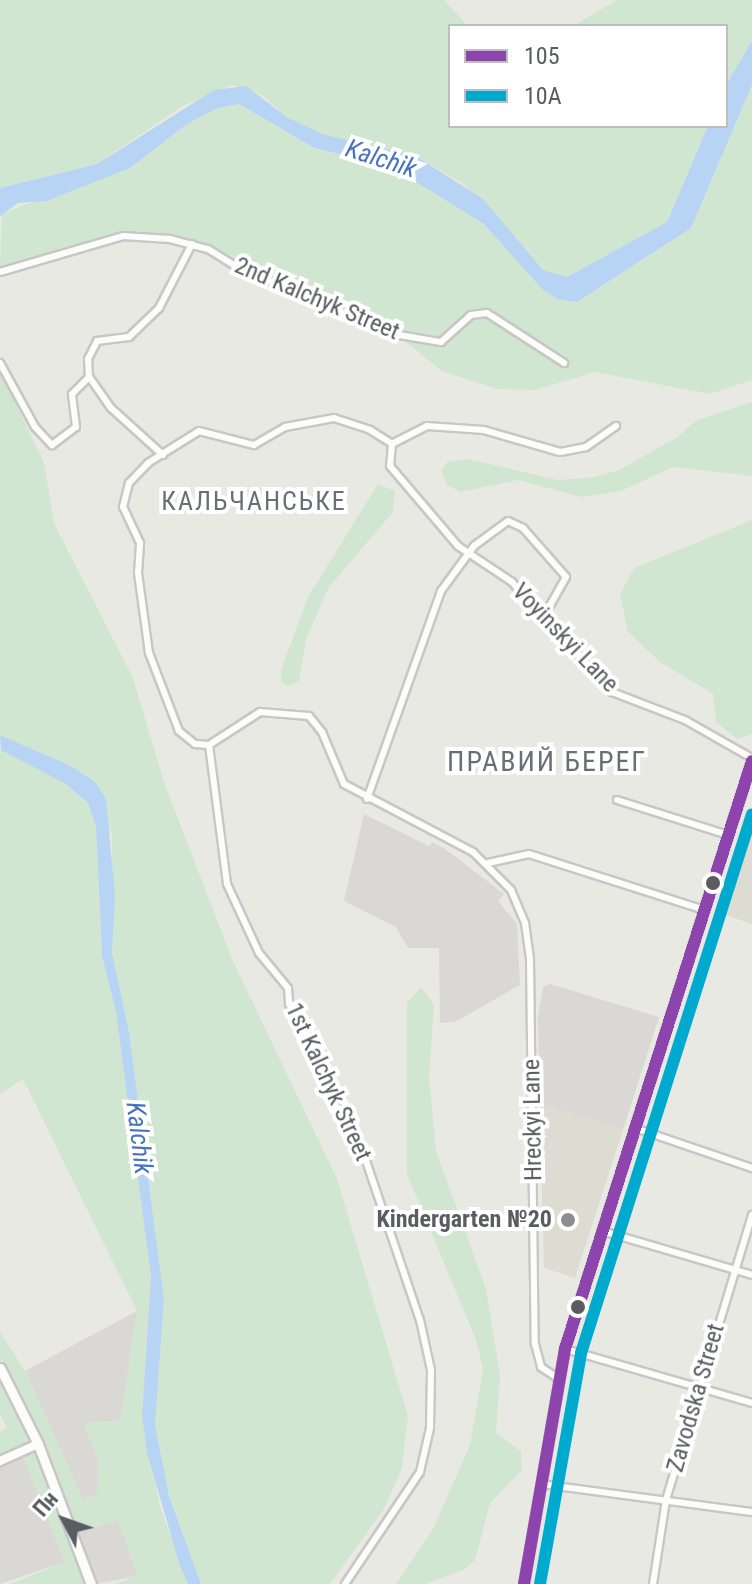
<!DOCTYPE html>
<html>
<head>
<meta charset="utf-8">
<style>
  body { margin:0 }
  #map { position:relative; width:752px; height:1584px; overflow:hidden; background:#e9e9e4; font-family:"Roboto Condensed",sans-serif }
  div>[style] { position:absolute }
  .industrial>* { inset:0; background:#d9d8d4 }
  .education>* { inset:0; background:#dddcd3 }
  .green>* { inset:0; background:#d1e6d1 }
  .water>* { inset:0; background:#b8d4f4 }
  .roads { filter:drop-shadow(2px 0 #c7c7c6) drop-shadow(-2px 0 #c7c7c6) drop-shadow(0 2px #c7c7c6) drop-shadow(0 -2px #c7c7c6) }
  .minor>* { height:6px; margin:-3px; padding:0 3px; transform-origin:3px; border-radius:3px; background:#fcfcfb }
  .tertiary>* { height:8px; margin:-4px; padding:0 4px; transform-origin:4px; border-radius:4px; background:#fcfcfb }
  .secondary>* { height:9px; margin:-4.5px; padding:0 4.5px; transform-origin:4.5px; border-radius:4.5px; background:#fcfcfb }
  .bus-1>* { height:12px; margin:-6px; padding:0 6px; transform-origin:6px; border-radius:6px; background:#8e44ad }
  .bus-2>* { height:12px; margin:-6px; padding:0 6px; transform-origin:6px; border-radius:6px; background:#00a9ce }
  .dots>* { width:22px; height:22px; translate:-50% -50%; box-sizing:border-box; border:4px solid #fff; border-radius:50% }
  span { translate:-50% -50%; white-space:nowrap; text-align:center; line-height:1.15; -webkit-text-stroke:8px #fff; paint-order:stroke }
  .street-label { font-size:24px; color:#5a5c62 }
  .poi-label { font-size:24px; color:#5a5c62; font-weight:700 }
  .right { translate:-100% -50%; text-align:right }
  .water-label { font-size:26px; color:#4774bd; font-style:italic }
  .neighbourhood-label { font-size:26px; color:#6b6e74; letter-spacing:2px }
  .quarter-label { font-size:28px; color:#6b6e74; letter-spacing:2px }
  .legend { position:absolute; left:448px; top:24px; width:280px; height:104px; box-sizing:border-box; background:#fff; border:2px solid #bdbec0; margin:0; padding:10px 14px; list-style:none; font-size:24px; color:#5a5c62 }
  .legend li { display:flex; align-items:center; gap:16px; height:40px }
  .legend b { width:40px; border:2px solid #bdbec0 }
  .north { position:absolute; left:24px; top:1480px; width:80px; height:80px; -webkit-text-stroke:6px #fff; paint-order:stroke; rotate:311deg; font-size:22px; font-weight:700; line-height:32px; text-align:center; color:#5a5c62 }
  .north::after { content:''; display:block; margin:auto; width:28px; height:36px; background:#5a5c62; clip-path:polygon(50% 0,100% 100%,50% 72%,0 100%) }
</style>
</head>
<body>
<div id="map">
  <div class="industrial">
    <i style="clip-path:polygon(364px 814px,429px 846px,432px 842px,444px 848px,504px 894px,498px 901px,517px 924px,520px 985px,455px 1022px,440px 1023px,439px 948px,408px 948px,396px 927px,344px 901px)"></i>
    <i style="clip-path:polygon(550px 984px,659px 1017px,623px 1130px,540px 1104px,538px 1017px,543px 987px)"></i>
    <i style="clip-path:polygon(137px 1311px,121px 1420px,84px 1424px,99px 1461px,97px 1495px,83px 1500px,25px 1371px)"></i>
    <i style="clip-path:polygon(23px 1455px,65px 1562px,0 1584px,0 1466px)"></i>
    <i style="clip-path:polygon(118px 1519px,138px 1576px,95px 1584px,72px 1520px,90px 1529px)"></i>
  </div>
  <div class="education">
    <i style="clip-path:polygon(752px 810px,752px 924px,719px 913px)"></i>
    <i style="clip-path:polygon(540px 1104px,623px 1130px,575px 1278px,544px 1268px)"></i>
  </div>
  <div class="green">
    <i style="clip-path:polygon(0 0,444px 0,468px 26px,450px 26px,450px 126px,708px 126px,667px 222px,567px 277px,543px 270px,465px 185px,416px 156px,322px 134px,287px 117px,262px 95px,232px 85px,183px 106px,97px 164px,0 188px)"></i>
    <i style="clip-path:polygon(617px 0,752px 0,752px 41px,726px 85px,726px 26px,573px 26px)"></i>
    <i style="clip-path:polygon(752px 85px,752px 380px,710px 394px,595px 372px,535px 390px,497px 389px,442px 371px,392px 331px,194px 239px,129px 232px,0 269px,2px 213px,130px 168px,187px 124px,218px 108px,239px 104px,313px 148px,390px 166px,484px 224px,541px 288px,577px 302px,691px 228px)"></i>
    <i style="clip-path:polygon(0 371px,44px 463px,54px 523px,133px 678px,165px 785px,233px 961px,337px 1179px,408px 1416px,402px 1468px,384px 1509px,330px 1584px,201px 1584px,169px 1496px,155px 1425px,164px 1299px,129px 1032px,112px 952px,112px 833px,71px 766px,0 735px)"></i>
    <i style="clip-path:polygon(752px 402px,752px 476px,673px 467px,621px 491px,582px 497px,518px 480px,460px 492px,447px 485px,441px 471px,447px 462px,468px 459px,558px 480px,595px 477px,619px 470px,676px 438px,697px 420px)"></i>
    <i style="clip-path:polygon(378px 484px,395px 491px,393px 512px,329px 587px,306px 639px,299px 681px,288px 686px,281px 682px,281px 670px,308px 597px)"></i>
    <i style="clip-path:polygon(752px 520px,752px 734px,737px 739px,716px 722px,713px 694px,660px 662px,628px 632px,620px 594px,634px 568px)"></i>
    <i style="clip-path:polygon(0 749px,66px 784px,88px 803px,96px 826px,102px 956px,116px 1012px,151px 1277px,142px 1415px,159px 1503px,188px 1584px,115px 1584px,138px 1575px,118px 1519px,90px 1529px,72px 1520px,0 1362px,0 1332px,25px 1371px,83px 1500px,96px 1495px,99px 1461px,83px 1423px,121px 1420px,137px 1311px,23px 1079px,0 1094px)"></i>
    <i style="clip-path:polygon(421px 987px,434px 1005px,429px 1076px,436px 1151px,486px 1289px,500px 1376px,496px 1433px,521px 1451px,522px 1470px,490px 1503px,475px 1560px,463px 1570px,425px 1584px,396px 1584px,433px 1529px,470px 1445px,483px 1369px,476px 1340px,407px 1174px,407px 1003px)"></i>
    <i style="clip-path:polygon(0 1373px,35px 1442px,0 1457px,0 1432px,7px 1428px,0 1414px)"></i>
    <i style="clip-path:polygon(37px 1449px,88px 1584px,10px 1584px,65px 1562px,23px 1455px)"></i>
  </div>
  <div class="water">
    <i style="clip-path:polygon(752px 41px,752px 85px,691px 228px,577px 302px,557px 299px,541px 288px,484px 224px,390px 166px,314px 148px,239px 104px,218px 108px,187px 124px,130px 168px,46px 201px,18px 203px,0 216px,0 188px,97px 164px,214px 90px,246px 86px,287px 117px,322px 134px,416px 156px,483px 199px,543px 270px,567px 277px,667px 222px,708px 126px,726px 126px,726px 85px)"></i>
    <i style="clip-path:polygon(0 735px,71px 766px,96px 783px,106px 799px,115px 895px,112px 952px,129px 1032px,164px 1299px,155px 1425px,169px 1496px,201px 1584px,188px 1584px,180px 1566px,147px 1453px,142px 1415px,151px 1277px,116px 1012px,102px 956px,96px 826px,88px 803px,66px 784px,1px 750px)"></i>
  </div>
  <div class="roads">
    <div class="minor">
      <i style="left:0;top:272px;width:128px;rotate:-16.3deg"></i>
      <i style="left:123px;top:236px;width:47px;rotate:3.7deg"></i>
      <i style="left:170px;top:239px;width:39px;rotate:15deg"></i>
      <i style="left:208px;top:249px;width:36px;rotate:32deg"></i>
      <i style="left:239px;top:268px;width:168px;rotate:23.2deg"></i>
      <i style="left:393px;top:334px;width:49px;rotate:9.5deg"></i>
      <i style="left:441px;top:342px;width:40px;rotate:-42deg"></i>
      <i style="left:471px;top:315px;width:16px;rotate:-7deg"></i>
      <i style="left:487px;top:313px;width:92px;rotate:33deg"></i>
      <i style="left:0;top:363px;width:73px;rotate:61.3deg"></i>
      <i style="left:35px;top:427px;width:25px;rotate:47deg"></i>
      <i style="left:52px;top:445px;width:30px;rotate:-37deg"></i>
      <i style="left:76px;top:427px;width:33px;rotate:-97deg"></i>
      <i style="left:72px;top:394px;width:24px;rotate:-45deg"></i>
      <i style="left:616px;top:426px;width:37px;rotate:145deg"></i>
      <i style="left:586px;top:447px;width:26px;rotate:169deg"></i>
      <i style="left:560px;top:452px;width:79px;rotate:-163.9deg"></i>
      <i style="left:484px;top:430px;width:57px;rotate:-176deg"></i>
      <i style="left:427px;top:426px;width:39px;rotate:153deg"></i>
      <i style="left:392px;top:444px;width:22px;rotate:95deg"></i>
      <i style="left:390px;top:466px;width:105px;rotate:49.6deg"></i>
      <i style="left:458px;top:546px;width:65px;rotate:33.7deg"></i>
      <i style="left:512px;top:582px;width:149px;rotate:47.7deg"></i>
      <i style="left:612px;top:692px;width:78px;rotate:21deg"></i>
      <i style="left:685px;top:720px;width:77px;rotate:29.6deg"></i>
      <i style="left:163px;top:455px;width:70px;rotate:-137.9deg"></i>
      <i style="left:111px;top:408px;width:38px;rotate:-125deg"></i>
      <i style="left:89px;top:377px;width:18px;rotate:-93deg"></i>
      <i style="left:88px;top:359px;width:20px;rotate:-63deg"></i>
      <i style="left:97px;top:341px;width:32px;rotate:-7deg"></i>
      <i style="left:129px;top:337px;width:42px;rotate:-44deg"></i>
      <i style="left:159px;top:308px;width:72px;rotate:-62.7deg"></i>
      <i style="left:209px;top:745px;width:140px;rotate:82.6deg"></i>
      <i style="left:227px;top:884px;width:76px;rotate:65.1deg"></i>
      <i style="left:259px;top:953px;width:45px;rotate:50.4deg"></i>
      <i style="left:288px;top:988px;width:16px;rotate:86deg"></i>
      <i style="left:289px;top:1004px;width:53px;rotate:60.5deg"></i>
      <i style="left:315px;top:1050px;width:48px;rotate:71.9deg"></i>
      <i style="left:330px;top:1096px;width:62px;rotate:58.9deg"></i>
      <i style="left:362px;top:1149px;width:181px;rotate:71.3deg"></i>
      <i style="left:420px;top:1320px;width:51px;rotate:77.6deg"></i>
      <i style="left:431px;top:1370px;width:58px;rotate:91deg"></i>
      <i style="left:430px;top:1428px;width:45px;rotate:102.8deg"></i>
      <i style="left:420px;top:1472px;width:135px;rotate:123.8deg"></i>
      <i style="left:209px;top:745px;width:61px;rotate:-32.9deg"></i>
      <i style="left:260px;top:712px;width:49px;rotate:4.7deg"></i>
      <i style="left:309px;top:716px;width:21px;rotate:51deg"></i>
      <i style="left:322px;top:732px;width:56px;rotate:67.1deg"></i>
      <i style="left:344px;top:784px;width:146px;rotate:27.8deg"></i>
      <i style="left:473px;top:852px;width:54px;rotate:45deg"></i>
      <i style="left:511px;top:890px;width:36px;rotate:67deg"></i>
      <i style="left:525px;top:923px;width:36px;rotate:82deg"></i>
      <i style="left:530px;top:959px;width:385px;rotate:89.3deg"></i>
      <i style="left:535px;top:1344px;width:24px;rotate:75deg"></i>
      <i style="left:541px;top:1367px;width:22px;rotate:34deg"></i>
      <i style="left:209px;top:745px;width:14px;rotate:-176deg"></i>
      <i style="left:195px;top:744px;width:21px;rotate:-141deg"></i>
      <i style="left:179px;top:731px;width:84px;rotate:-111deg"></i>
      <i style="left:149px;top:653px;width:81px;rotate:-97.8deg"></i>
      <i style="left:138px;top:573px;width:30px;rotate:-86deg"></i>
      <i style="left:140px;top:543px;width:40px;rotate:-115deg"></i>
      <i style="left:123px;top:507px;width:25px;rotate:-76deg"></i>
      <i style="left:129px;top:483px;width:28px;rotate:-46deg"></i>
      <i style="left:148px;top:463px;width:60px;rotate:-32.1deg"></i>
      <i style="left:199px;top:431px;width:57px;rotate:14.3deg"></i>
      <i style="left:254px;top:445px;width:36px;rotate:-30deg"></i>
      <i style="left:285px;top:427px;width:50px;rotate:-10.4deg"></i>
      <i style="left:334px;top:418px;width:38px;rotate:18deg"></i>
      <i style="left:370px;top:430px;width:26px;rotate:32deg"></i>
      <i style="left:367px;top:799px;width:221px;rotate:-70.4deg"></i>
      <i style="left:441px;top:591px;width:56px;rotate:-53.7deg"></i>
      <i style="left:474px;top:546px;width:42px;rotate:-36.3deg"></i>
      <i style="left:508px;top:521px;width:17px;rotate:25deg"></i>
      <i style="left:523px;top:528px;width:65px;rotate:48.7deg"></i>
      <i style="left:566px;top:577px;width:47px;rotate:119.3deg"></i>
      <i style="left:617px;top:800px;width:116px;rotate:17.5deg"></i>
      <i style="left:488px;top:863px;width:42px;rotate:-12.4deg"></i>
      <i style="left:529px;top:854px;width:184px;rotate:17.7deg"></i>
      <i style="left:635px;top:1128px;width:124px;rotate:18.9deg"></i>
      <i style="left:602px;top:1231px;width:156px;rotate:16.3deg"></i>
      <i style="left:565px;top:1349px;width:195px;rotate:16.1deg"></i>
      <i style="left:541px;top:1484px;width:213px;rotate:7.6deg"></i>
      <i style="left:653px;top:1584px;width:85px;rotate:-81.2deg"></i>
      <i style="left:666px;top:1500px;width:298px;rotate:-73.2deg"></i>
    </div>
    <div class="tertiary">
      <i style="left:0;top:1461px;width:42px;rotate:-24.1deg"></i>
      <i style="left:524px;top:1584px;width:239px;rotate:-80.1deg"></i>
      <i style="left:565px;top:1349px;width:617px;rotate:-72.36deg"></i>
    </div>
    <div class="secondary">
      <i style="left:0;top:1368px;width:85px;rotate:63.4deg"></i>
      <i style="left:38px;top:1444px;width:150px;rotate:69.3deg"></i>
    </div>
  </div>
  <div class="bus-1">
    <i style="left:524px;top:1584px;width:239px;rotate:-80.1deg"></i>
    <i style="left:565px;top:1349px;width:617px;rotate:-72.36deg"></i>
  </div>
  <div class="bus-2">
    <i style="left:540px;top:1584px;width:235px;rotate:-79.9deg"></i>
    <i style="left:581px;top:1353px;width:565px;rotate:-72.4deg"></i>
  </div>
  <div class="dots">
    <i style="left:713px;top:883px;background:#5a5c62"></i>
    <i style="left:568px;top:1220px;background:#8c8d90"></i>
    <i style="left:578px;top:1307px;background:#5a5c62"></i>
  </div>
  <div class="street-label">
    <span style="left:317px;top:299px;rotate:23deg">2nd Kalchyk Street</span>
    <span style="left:565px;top:638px;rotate:46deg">Voyinskyi Lane</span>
    <span style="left:328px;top:1082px;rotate:65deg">1st Kalchyk Street</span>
    <span style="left:533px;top:1120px;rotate:-91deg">Hreckyi Lane</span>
    <span style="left:696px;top:1398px;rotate:-74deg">Zavodska Street</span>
  </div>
  <div class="poi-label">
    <span class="right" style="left:552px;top:1220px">Kindergarten №20</span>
  </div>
  <div class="water-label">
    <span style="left:381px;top:159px;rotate:18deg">Kalchik</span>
    <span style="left:139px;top:1138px;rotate:83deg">Kalchik</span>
  </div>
  <div class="neighbourhood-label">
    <span style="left:254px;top:502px">КАЛЬЧАНСЬКЕ</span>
  </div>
  <div class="quarter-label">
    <span style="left:547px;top:762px">ПРАВИЙ БЕРЕГ</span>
  </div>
  <ul class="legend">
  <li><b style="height:10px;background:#8e44ad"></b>105</li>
  <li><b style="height:10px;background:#00a9ce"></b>10А</li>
  </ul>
  <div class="north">Пн</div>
</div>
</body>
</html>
